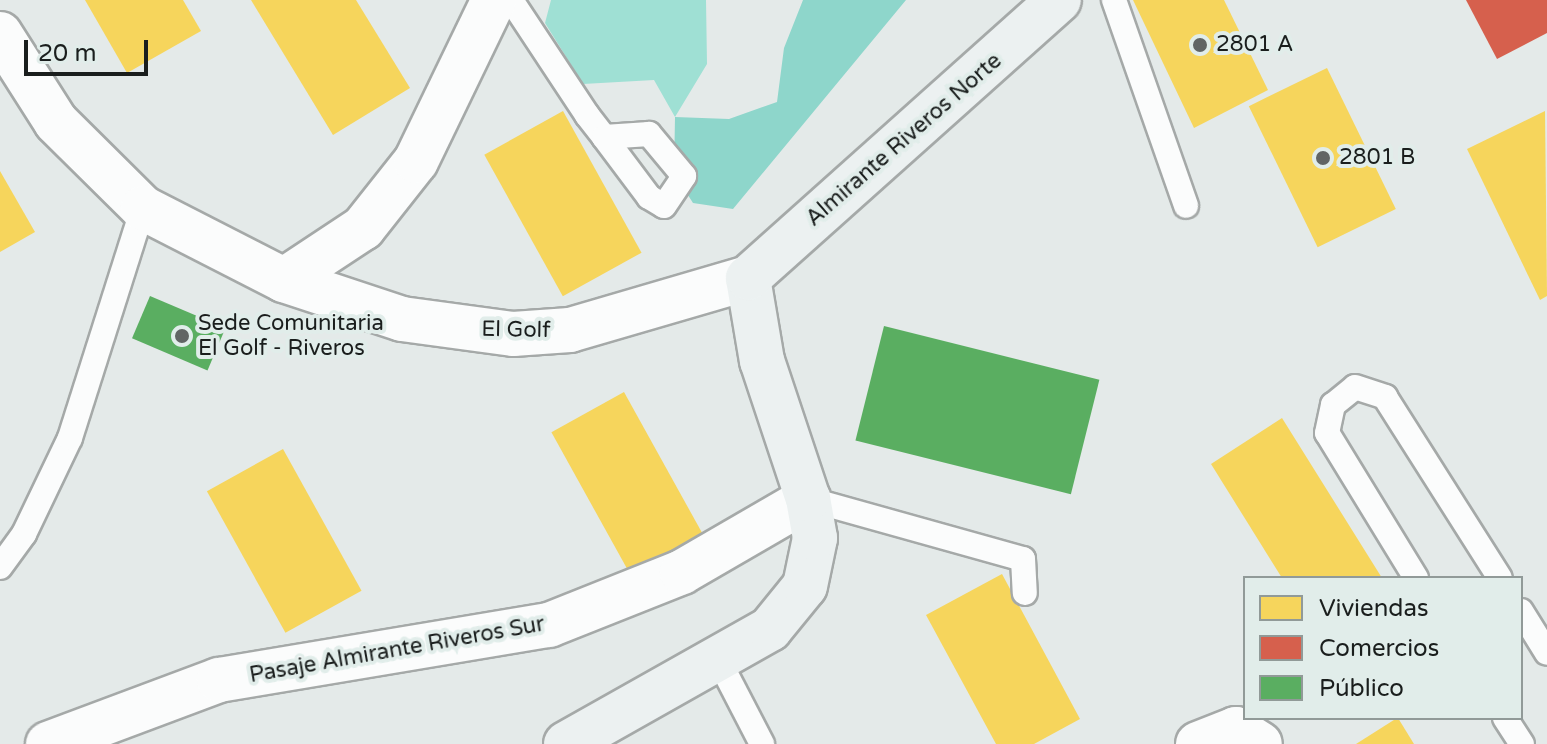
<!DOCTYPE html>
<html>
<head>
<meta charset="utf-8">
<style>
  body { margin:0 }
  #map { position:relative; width:1547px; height:744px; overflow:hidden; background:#e4eae9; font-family:"Varela Round",sans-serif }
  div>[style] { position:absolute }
  .green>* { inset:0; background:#9fe0d4 }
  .forest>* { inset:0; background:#8ed6cb }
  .homes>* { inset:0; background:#f6d55c; transform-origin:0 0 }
  .shops>* { inset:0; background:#d6604d }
  .public>* { inset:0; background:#5aae61; transform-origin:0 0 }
  .roads { filter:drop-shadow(2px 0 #a5a9a8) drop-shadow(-2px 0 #a5a9a8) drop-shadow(0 2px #a5a9a8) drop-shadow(0 -2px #a5a9a8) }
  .lane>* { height:24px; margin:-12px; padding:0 12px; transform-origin:12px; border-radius:12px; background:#fbfcfc }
  .street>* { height:44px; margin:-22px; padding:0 22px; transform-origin:22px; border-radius:22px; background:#fbfcfc }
  .secondary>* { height:44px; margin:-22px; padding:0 22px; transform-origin:22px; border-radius:22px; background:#ecf1f1 }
  .dots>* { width:22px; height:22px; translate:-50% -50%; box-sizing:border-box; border:4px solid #e1edea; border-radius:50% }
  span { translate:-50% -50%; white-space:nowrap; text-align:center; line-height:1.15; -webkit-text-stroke:8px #e1edea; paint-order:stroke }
  .poi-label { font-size:22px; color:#1a1e1d }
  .left { translate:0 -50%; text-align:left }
  .street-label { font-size:22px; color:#1a1e1d }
  .legend { position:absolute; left:1243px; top:576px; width:280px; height:144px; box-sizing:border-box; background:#e1edea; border:2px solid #919a98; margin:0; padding:10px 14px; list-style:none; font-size:24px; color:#1a1e1d }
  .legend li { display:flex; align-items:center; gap:16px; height:40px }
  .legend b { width:40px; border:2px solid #919a98 }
  .scale { position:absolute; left:24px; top:40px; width:124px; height:36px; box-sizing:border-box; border:4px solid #1a1e1d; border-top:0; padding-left:10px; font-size:24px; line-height:28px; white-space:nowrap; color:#1a1e1d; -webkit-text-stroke:6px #e1edea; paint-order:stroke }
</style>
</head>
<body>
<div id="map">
  <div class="green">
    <i style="clip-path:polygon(551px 0,706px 0,707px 64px,675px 117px,654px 80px,583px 84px,545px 23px)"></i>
  </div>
  <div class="forest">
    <i style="clip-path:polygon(803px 0,906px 0,733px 209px,693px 203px,674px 173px,675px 117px,729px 119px,777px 102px,784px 48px)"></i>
  </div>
  <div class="homes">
    <i style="clip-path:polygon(85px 0,183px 0,201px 31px,127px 73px)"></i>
    <i style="clip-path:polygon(251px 0,356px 0,410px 88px,333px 135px)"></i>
    <i style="clip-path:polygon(1133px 0,1224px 0,1268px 90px,1194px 128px)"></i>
    <i style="left:1327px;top:68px;width:157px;height:87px;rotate:64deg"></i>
    <i style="left:563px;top:111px;width:162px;height:90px;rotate:61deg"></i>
    <i style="clip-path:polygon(1545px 111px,1547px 296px,1540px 300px,1467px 149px)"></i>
    <i style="clip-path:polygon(0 171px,35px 232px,0 252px)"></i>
    <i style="left:624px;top:392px;width:167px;height:83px;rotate:61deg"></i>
    <i style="clip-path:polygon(1282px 418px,1382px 578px,1282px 578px,1211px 464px)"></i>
    <i style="left:283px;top:449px;width:162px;height:87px;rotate:61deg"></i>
    <i style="clip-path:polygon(1002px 574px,1080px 719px,1034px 744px,996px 744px,926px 615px)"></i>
    <i style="clip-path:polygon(1398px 718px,1414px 744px,1356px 744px,1397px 718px)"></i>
  </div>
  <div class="shops">
    <i style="clip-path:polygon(1466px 0,1547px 0,1547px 33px,1497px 59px)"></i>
  </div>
  <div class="public">
    <i style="left:150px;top:296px;width:82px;height:46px;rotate:23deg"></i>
    <i style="left:884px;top:326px;width:222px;height:118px;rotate:14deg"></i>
  </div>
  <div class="roads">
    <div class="lane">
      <i style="left:511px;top:0;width:138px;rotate:56.5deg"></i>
      <i style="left:587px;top:115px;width:28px;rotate:52deg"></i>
      <i style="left:604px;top:137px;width:75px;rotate:53.1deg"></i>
      <i style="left:649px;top:197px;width:17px;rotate:31deg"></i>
      <i style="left:664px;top:206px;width:36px;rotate:-56deg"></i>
      <i style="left:684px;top:176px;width:55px;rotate:-129.8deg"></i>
      <i style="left:649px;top:134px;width:45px;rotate:176.2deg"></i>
      <i style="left:1114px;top:0;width:218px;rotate:70.7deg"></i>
      <i style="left:808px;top:499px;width:223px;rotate:15.6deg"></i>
      <i style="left:1023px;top:559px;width:34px;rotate:87deg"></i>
      <i style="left:0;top:567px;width:41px;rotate:-54deg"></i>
      <i style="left:24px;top:534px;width:106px;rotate:-64.4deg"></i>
      <i style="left:70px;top:438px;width:241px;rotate:-72.4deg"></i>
      <i style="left:1416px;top:578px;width:170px;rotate:-121.5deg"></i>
      <i style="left:1327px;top:433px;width:29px;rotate:-78deg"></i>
      <i style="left:1333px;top:405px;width:28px;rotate:-39deg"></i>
      <i style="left:1355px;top:387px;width:32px;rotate:18deg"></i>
      <i style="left:1385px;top:397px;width:214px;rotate:57.6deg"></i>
      <i style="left:1521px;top:611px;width:49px;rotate:58.2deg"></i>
      <i style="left:718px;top:659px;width:96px;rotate:62.6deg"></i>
      <i style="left:1505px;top:718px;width:31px;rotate:57deg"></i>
    </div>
    <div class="street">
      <i style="left:0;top:34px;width:104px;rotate:57.5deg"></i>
      <i style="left:56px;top:122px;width:122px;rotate:44.7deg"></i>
      <i style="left:143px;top:208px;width:158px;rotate:27.1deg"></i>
      <i style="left:284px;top:280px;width:124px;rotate:18.3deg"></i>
      <i style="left:402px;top:319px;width:112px;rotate:7.7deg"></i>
      <i style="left:513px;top:334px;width:57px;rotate:-4deg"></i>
      <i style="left:570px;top:330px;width:185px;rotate:-16.3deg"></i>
      <i style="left:284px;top:280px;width:95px;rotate:-33.4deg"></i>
      <i style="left:363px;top:228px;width:85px;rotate:-51.7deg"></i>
      <i style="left:416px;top:161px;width:179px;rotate:-64.2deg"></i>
      <i style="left:48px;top:744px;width:183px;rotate:-20.5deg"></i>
      <i style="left:219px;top:680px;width:335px;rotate:-9.5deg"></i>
      <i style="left:549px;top:625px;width:143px;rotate:-21.7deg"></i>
      <i style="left:682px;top:572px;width:146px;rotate:-30.1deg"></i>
      <i style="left:1198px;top:744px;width:41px;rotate:-21.5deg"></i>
      <i style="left:1236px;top:729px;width:28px;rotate:32deg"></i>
    </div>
    <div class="secondary">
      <i style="left:566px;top:744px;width:234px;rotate:-29.4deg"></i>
      <i style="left:770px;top:629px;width:55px;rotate:-50.9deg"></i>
      <i style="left:805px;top:586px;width:49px;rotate:-78.2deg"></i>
      <i style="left:815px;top:538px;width:40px;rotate:-100deg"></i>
      <i style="left:808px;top:499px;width:145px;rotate:-108.4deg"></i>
      <i style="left:762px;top:361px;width:84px;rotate:-99.6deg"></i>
      <i style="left:748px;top:278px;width:417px;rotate:-41.8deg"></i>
    </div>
  </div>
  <div class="dots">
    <i style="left:1200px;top:45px;background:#616564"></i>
    <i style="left:1323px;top:158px;background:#616564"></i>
    <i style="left:182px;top:336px;background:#616564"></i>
  </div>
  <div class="poi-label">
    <span class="left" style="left:1216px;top:45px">2801 A</span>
    <span class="left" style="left:1339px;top:158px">2801 B</span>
    <span class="left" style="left:198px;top:336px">Sede Comunitaria<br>El Golf - Riveros</span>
  </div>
  <div class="street-label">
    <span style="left:904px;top:140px;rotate:-41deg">Almirante Riveros Norte</span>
    <span style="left:516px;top:330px;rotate:1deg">El Golf</span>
    <span style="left:397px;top:650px;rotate:-10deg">Pasaje Almirante Riveros Sur</span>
  </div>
  <ul class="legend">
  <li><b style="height:22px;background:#f6d55c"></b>Viviendas</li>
  <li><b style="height:22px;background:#d6604d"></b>Comercios</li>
  <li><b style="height:22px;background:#5aae61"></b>Público</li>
  </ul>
  <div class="scale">20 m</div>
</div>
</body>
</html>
